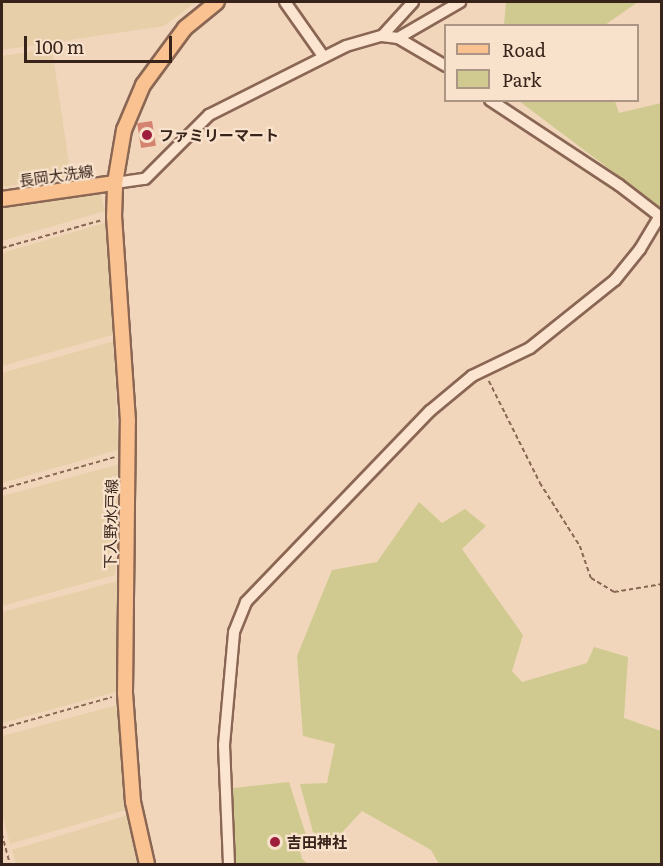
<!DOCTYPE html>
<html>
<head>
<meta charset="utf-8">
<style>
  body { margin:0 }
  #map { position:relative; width:663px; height:866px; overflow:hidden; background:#f1d6bc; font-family:Literata,"Noto Sans JP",serif }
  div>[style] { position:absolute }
  .farmland>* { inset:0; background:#e7d0a9 }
  .green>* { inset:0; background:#d0ca90 }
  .building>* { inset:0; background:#d3836f; transform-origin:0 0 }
  .path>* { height:1.5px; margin-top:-0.75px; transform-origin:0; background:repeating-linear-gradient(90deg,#8a6654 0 4.5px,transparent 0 7.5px) }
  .roads { filter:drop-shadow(2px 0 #8a6654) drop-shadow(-2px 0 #8a6654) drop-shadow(0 2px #8a6654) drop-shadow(0 -2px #8a6654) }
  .minor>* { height:10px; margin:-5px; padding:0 5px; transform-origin:5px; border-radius:5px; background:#fce5d0 }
  .major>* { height:14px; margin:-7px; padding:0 7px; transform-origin:7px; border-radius:7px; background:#f9c290 }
  .dots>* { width:16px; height:16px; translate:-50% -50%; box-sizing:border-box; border:3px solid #f8e2cc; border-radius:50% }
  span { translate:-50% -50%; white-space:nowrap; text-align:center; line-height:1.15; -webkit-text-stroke:4.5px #f8e2cc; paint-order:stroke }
  .poi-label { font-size:15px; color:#38231a; font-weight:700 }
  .left { translate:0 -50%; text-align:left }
  .street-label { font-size:15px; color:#38231a }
  .frame { position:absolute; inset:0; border:3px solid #38231a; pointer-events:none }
  .legend { position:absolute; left:444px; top:24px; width:195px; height:78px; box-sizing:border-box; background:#f8e2cc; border:2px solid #ab9685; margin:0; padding:8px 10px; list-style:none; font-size:18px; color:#38231a }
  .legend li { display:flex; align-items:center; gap:12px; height:30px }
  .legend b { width:30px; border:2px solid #ab9685 }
  .scale { position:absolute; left:24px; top:36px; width:148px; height:27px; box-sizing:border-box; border:3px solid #38231a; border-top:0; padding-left:8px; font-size:18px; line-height:21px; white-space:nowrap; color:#38231a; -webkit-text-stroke:4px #f8e2cc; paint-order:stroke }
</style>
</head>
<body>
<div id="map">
  <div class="farmland">
    <i style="clip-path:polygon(2px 2px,196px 2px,164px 26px,2px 50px)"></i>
    <i style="clip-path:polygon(52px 48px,71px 177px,2px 187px,2px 56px)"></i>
    <i style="clip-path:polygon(100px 191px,105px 211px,2px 241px,2px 206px)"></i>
    <i style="clip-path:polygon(111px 221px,116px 334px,2px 366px,2px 253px)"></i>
    <i style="clip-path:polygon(114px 341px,118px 450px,2px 483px,2px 373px)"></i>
    <i style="clip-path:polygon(120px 464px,115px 575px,2px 606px,2px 496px)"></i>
    <i style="clip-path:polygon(118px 581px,119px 691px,2px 723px,2px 612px)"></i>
    <i style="clip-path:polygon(117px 705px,126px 810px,10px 844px,2px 814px,2px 736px)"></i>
    <i style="clip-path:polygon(128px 815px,137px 864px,16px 864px,12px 850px)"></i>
  </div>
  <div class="green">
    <i style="clip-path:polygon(506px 2px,638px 2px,605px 25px,504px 25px)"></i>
    <i style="clip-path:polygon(519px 101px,615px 101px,619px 113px,661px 103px,661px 208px)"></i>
    <i style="clip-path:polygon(419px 502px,442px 523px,465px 509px,486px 526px,462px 549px,523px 635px,512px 671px,522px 682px,587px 663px,594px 647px,628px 657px,624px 718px,661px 731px,661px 864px,439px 864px,431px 850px,362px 811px,334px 841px,313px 832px,300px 784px,327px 783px,335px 744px,303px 736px,297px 656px,332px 570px,377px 562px)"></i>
    <i style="clip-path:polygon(289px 782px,306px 835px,298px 843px,302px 859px,308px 864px,235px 864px,233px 788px)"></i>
  </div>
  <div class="building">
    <i style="left:152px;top:121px;width:25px;height:15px;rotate:81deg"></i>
  </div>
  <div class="path">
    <i style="left:2px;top:248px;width:104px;rotate:-15.6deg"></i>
    <i style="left:489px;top:381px;width:114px;rotate:63.4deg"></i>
    <i style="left:540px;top:483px;width:75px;rotate:57.6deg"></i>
    <i style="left:580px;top:546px;width:34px;rotate:71deg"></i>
    <i style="left:591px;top:578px;width:27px;rotate:31deg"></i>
    <i style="left:614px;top:592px;width:49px;rotate:-9.5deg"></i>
    <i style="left:2px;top:489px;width:117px;rotate:-15.8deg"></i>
    <i style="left:2px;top:728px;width:114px;rotate:-15.7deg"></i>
    <i style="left:2px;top:834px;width:31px;rotate:75deg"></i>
  </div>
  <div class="roads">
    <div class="minor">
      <i style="left:285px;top:2px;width:66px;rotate:54.9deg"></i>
      <i style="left:382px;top:36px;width:46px;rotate:-47.6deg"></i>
      <i style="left:398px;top:38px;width:72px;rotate:-30.1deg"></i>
      <i style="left:490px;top:100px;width:154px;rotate:33.4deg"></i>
      <i style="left:619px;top:185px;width:54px;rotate:37.5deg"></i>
      <i style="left:115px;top:183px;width:30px;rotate:-8deg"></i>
      <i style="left:145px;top:179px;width:91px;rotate:-45deg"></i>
      <i style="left:209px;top:115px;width:153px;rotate:-26.7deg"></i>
      <i style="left:346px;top:46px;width:37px;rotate:-16deg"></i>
      <i style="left:382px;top:36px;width:16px;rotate:7deg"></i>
      <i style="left:398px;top:38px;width:56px;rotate:30.3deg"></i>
      <i style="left:229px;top:864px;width:119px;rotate:-92.4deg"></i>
      <i style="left:224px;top:745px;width:113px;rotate:-84.9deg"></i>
      <i style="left:234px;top:632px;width:32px;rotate:-68deg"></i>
      <i style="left:246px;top:602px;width:265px;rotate:-46.1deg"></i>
      <i style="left:430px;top:411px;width:55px;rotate:-39.8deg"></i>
      <i style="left:472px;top:376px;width:64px;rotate:-25.8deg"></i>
      <i style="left:530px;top:348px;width:109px;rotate:-38.7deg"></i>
      <i style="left:615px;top:280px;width:40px;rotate:-51deg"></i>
      <i style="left:640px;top:249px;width:37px;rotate:-59deg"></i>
    </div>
    <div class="major">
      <i style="left:2px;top:199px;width:114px;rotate:-8.1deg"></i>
      <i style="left:147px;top:864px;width:64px;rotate:-102.7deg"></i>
      <i style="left:133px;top:802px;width:108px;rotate:-94.2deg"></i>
      <i style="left:125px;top:694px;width:273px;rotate:-89.4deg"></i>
      <i style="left:128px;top:421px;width:204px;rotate:-93.9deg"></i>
      <i style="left:114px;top:217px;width:34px;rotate:-88deg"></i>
      <i style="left:115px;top:183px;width:54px;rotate:-80.4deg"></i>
      <i style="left:124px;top:130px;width:49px;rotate:-67.1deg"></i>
      <i style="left:143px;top:85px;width:71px;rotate:-53.6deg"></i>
      <i style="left:185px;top:28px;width:41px;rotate:-39.1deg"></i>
    </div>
  </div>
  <div class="dots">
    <i style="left:147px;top:135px;background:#9e1f3b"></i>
    <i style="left:275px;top:842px;background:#9e1f3b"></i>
  </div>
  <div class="poi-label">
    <span class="left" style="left:159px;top:135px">ファミリーマート</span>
    <span class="left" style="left:287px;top:842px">吉田神社</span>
  </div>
  <div class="street-label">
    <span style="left:56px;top:175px;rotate:-8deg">長岡大洗線</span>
    <span style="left:110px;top:524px;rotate:-89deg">下入野水戸線</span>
  </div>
  <div class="frame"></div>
  <ul class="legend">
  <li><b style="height:8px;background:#f9c290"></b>Road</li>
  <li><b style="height:16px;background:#d0ca90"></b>Park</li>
  </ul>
  <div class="scale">100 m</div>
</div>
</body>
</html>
